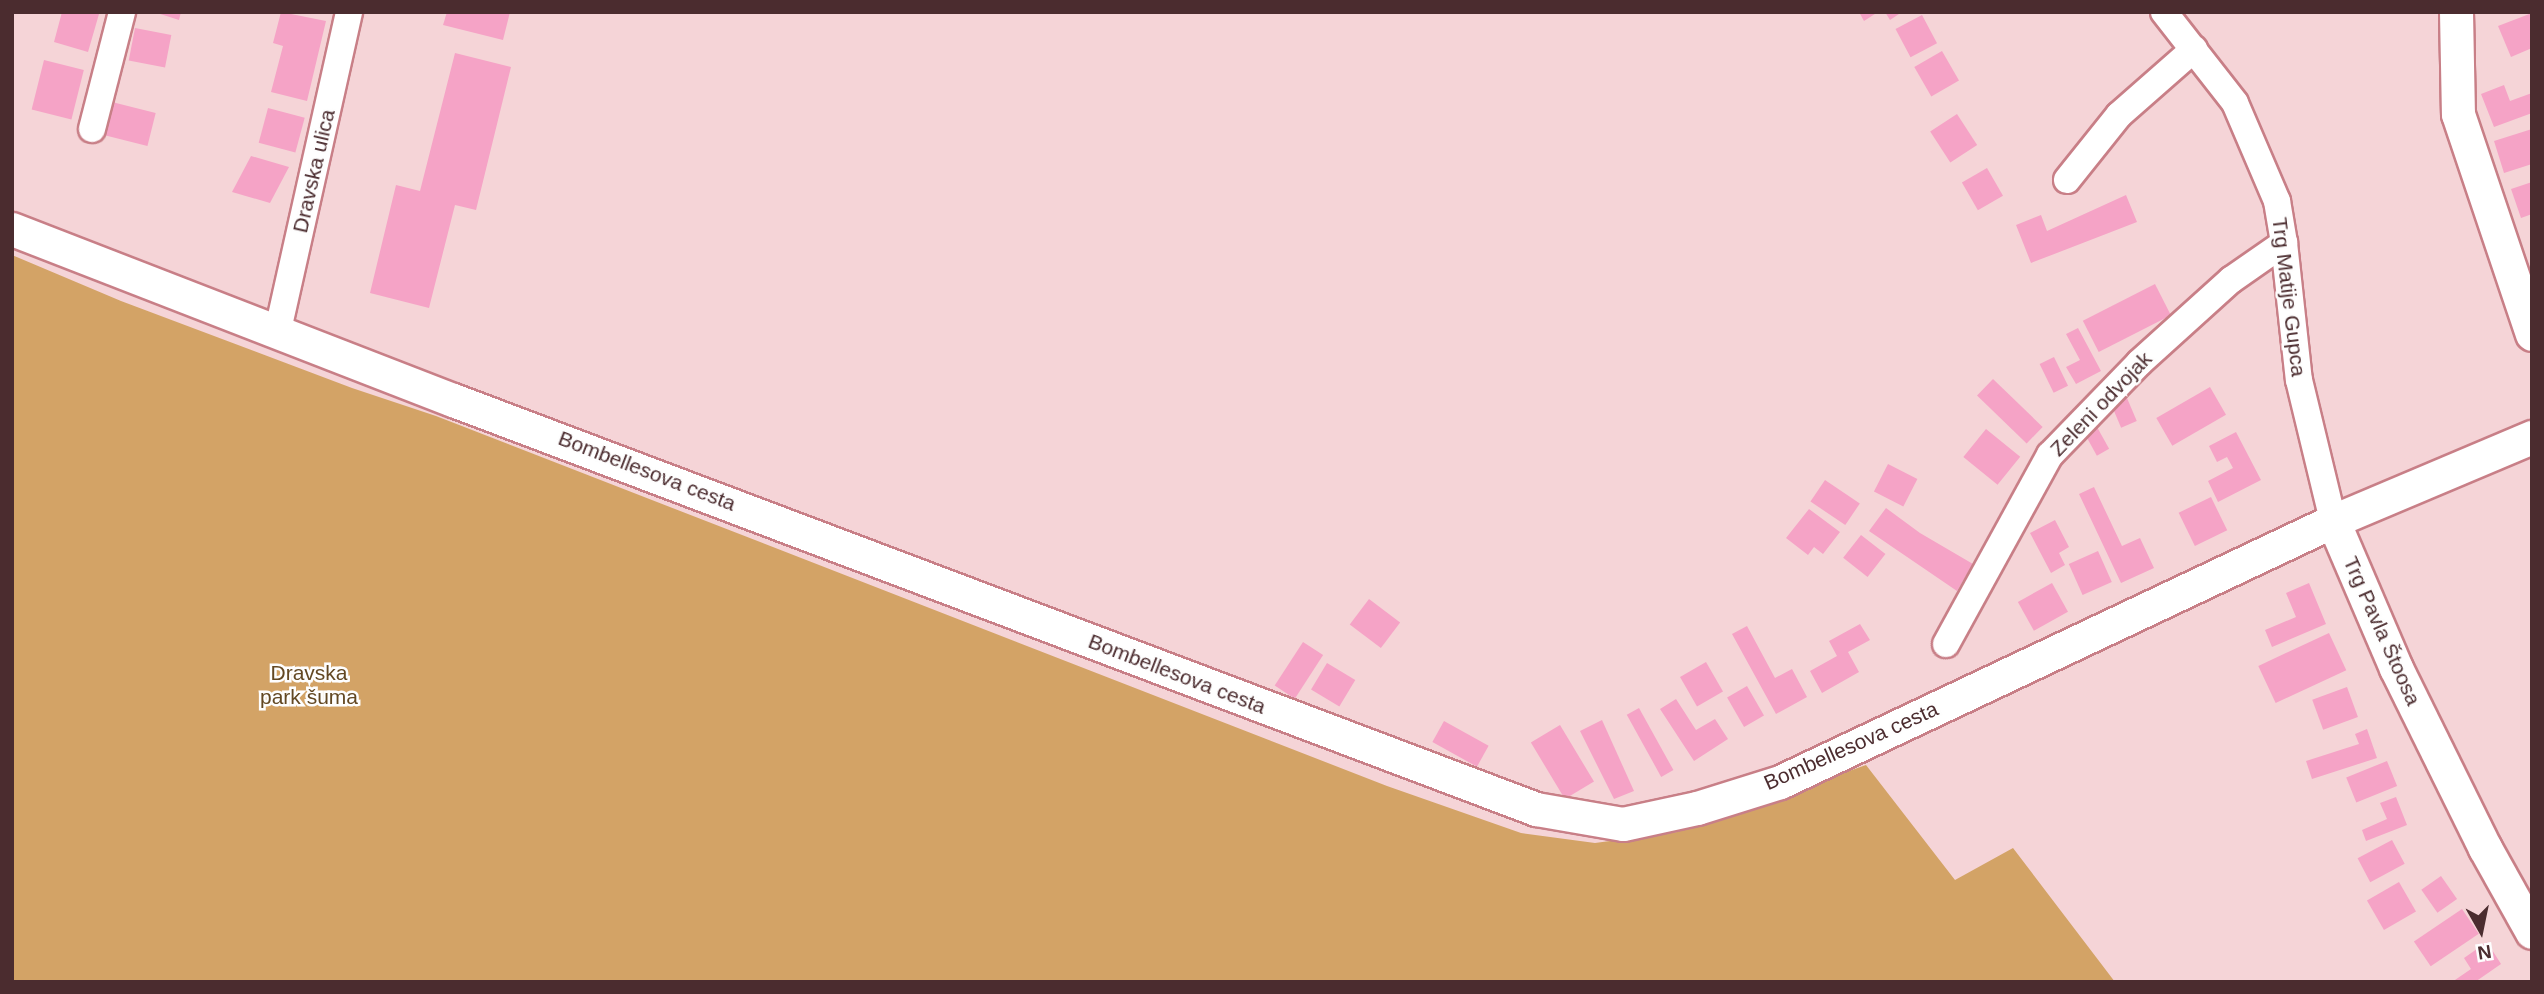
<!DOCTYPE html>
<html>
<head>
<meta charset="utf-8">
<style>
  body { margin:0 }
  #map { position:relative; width:2544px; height:994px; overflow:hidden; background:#f5d4d7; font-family:Arial,sans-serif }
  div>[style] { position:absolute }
  .green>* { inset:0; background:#d3a366 }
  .building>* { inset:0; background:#f5a3c6; transform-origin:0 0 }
  .roads { filter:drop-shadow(2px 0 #c87f87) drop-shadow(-2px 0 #c87f87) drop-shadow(0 2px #c87f87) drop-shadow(0 -2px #c87f87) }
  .minor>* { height:26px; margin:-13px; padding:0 13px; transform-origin:13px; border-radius:13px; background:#fff }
  .tertiary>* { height:33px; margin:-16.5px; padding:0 16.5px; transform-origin:16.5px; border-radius:16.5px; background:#fff }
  span { translate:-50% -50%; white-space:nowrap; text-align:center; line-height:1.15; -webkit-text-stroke:5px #fefefe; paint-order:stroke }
  .street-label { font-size:21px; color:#4b2c2f }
  .park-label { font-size:21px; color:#634823 }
  .frame { position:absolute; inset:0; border:14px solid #4b2c2f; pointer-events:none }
  .north { position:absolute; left:2446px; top:896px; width:70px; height:70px; -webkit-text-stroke:5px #fefefe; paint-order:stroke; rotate:171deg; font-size:19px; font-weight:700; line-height:28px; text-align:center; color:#4b2c2f }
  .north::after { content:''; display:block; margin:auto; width:24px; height:32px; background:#4b2c2f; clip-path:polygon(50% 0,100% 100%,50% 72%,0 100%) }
</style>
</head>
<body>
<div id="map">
  <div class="green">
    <i style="clip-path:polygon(12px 255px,121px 301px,352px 388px,436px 416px,1387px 786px,1521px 833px,1595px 843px,1677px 832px,1866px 765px,1955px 880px,2013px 848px,2115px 982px,12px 982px)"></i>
  </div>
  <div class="building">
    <i style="clip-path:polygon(62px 12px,99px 14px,88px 52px,54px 42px)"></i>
    <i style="clip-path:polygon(154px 12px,181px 12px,179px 20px)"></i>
    <i style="clip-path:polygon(281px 12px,326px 21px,307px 101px,271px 92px,283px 46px,273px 43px)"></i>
    <i style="clip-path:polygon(447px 12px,510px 12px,503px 40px,443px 25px)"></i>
    <i style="clip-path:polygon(1859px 12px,1878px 12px,1864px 21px)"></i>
    <i style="clip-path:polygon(1885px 12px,1902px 12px,1890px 20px)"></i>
    <i style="clip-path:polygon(2532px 13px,2532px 48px,2511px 57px,2498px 26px)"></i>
    <i style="left:1922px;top:15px;width:32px;height:30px;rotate:62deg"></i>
    <i style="left:135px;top:28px;width:37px;height:33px;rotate:11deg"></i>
    <i style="left:1942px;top:51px;width:34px;height:32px;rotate:60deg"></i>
    <i style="clip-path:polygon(455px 53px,511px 67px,476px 210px,455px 205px,429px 308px,370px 293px,396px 185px,420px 191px)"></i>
    <i style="left:44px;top:60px;width:41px;height:51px;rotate:14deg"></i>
    <i style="clip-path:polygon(2504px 85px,2510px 101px,2532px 93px,2532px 113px,2494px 127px,2481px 94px)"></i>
    <i style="left:112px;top:102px;width:45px;height:34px;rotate:14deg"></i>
    <i style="left:268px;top:108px;width:38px;height:36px;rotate:15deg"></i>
    <i style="left:1957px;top:114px;width:37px;height:32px;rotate:57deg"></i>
    <i style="clip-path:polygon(2532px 129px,2532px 164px,2504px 173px,2494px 141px)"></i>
    <i style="clip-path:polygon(251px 156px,289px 167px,270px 203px,232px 192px)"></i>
    <i style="left:1987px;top:168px;width:32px;height:29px;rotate:60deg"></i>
    <i style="clip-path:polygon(2532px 182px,2532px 214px,2521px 218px,2511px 189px)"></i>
    <i style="clip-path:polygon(2126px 195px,2137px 222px,2031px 263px,2016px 225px,2041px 215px,2047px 231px)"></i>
    <i style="left:2155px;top:284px;width:35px;height:81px;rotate:63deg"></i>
    <i style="clip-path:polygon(2078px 328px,2101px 371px,2076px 384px,2066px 367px,2080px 360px,2066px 334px)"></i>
    <i style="left:2054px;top:357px;width:32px;height:16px;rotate:64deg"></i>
    <i style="left:1993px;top:379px;width:69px;height:23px;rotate:44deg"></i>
    <i style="left:2210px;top:387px;width:32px;height:62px;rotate:60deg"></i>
    <i style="left:2127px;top:398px;width:25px;height:17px;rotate:67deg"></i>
    <i style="left:2097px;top:427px;width:25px;height:14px;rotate:61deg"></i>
    <i style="left:1986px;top:429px;width:44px;height:36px;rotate:39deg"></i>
    <i style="clip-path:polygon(2236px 432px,2261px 480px,2218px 502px,2208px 481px,2233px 468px,2227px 457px,2217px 462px,2209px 446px)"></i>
    <i style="left:1888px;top:464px;width:33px;height:31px;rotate:27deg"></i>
    <i style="left:1825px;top:480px;width:42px;height:26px;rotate:34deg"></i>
    <i style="clip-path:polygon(2094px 487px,2122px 546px,2140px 538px,2154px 568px,2121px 583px,2079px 494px)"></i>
    <i style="left:2211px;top:497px;width:37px;height:36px;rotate:64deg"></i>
    <i style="clip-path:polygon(1886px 508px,1920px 533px,1973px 564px,1957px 591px,1869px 531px)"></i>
    <i style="clip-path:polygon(1809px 509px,1840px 532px,1823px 554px,1814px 547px,1808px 555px,1786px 538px)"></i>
    <i style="clip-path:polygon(2055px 520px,2069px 547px,2059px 553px,2065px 565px,2051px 573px,2030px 533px)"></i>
    <i style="left:1861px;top:535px;width:31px;height:29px;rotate:38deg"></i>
    <i style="left:2098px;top:551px;width:34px;height:32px;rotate:66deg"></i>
    <i style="left:2052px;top:583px;width:33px;height:39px;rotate:61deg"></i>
    <i style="clip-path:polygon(2309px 583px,2326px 624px,2272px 647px,2265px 630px,2296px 617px,2286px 593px)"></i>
    <i style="left:1369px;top:599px;width:39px;height:32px;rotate:37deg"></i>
    <i style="clip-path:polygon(1860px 624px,1870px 640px,1848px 652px,1859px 672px,1822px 693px,1810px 671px,1837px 656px,1829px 641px)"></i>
    <i style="clip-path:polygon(1747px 626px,1775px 678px,1792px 669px,1807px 697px,1776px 714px,1732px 634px)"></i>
    <i style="left:2329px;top:633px;width:41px;height:78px;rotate:65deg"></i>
    <i style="left:1303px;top:642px;width:24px;height:52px;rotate:33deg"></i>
    <i style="left:1706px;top:662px;width:34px;height:30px;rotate:60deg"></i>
    <i style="left:1327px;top:663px;width:33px;height:31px;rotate:31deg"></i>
    <i style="left:1747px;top:686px;width:34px;height:23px;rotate:60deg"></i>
    <i style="left:2347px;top:687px;width:32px;height:37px;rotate:70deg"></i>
    <i style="clip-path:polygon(1676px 699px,1696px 730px,1715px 719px,1728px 739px,1694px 761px,1660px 709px)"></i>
    <i style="left:1639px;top:708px;width:71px;height:14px;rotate:61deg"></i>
    <i style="clip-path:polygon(1602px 720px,1634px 791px,1614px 799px,1580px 731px)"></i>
    <i style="left:1444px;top:721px;width:51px;height:24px;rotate:29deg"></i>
    <i style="left:1560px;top:725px;width:66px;height:34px;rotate:59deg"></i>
    <i style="clip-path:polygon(2367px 729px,2377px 758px,2312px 779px,2306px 761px,2359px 744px,2355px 734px)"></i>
    <i style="left:2387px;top:761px;width:27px;height:44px;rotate:68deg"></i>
    <i style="clip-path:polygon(2396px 797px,2407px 825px,2366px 841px,2362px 830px,2387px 819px,2380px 803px)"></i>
    <i style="left:2392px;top:840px;width:27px;height:39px;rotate:62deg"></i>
    <i style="left:2441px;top:876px;width:28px;height:24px;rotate:55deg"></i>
    <i style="left:2399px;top:882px;width:34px;height:37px;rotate:60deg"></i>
    <i style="left:2462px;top:909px;width:30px;height:58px;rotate:56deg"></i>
    <i style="clip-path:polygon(2487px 942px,2501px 964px,2475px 982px,2452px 982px,2471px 969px,2464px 958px)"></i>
  </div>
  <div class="roads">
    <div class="minor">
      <i style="left:2164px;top:12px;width:115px;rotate:52deg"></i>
      <i style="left:2235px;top:103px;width:107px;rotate:66.8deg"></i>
      <i style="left:2277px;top:201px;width:43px;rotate:80.5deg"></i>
      <i style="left:2284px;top:243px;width:138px;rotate:83.8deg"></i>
      <i style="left:2299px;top:380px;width:145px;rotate:76.4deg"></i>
      <i style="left:92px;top:129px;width:121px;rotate:-75.6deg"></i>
      <i style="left:2067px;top:180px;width:83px;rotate:-51.3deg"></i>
      <i style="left:2119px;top:115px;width:100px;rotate:-41.3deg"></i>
      <i style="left:278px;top:330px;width:326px;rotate:-77.4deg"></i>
      <i style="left:1946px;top:644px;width:216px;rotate:-61.2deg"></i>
      <i style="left:2050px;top:455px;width:128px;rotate:-45.9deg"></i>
      <i style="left:2139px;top:363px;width:124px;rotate:-42.1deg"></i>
      <i style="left:2231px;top:280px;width:65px;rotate:-34.9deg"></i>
    </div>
    <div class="tertiary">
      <i style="left:2456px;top:12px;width:102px;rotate:88.9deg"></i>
      <i style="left:2458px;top:114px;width:232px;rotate:71.4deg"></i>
      <i style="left:12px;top:229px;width:473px;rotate:21.2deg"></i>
      <i style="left:453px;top:400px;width:1158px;rotate:20.69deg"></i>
      <i style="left:1536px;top:809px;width:88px;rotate:9.8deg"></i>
      <i style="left:1623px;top:824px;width:76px;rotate:-12.2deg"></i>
      <i style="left:1697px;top:808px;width:87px;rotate:-17.4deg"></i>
      <i style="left:1780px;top:782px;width:611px;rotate:-25.27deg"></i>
      <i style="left:2333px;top:521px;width:216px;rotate:-22.9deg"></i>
      <i style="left:2333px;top:521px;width:160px;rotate:66.8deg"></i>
      <i style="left:2396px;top:668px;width:201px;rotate:63.7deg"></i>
      <i style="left:2485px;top:848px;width:96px;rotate:60.8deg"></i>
    </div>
  </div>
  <div class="street-label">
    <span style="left:314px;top:171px;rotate:-77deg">Dravska ulica</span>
    <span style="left:2289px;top:297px;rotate:83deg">Trg Matije Gupca</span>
    <span style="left:2101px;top:404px;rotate:-46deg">Zeleni odvojak</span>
    <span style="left:647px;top:471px;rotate:21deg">Bombellesova cesta</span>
    <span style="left:2382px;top:631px;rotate:66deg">Trg Pavla Štoosa</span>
    <span style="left:1177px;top:674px;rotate:21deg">Bombellesova cesta</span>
    <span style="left:1851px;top:746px;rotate:-24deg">Bombellesova cesta</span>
  </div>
  <div class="park-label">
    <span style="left:309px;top:685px">Dravska<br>park šuma</span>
  </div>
  <div class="frame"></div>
  <div class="north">N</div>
</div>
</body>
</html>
